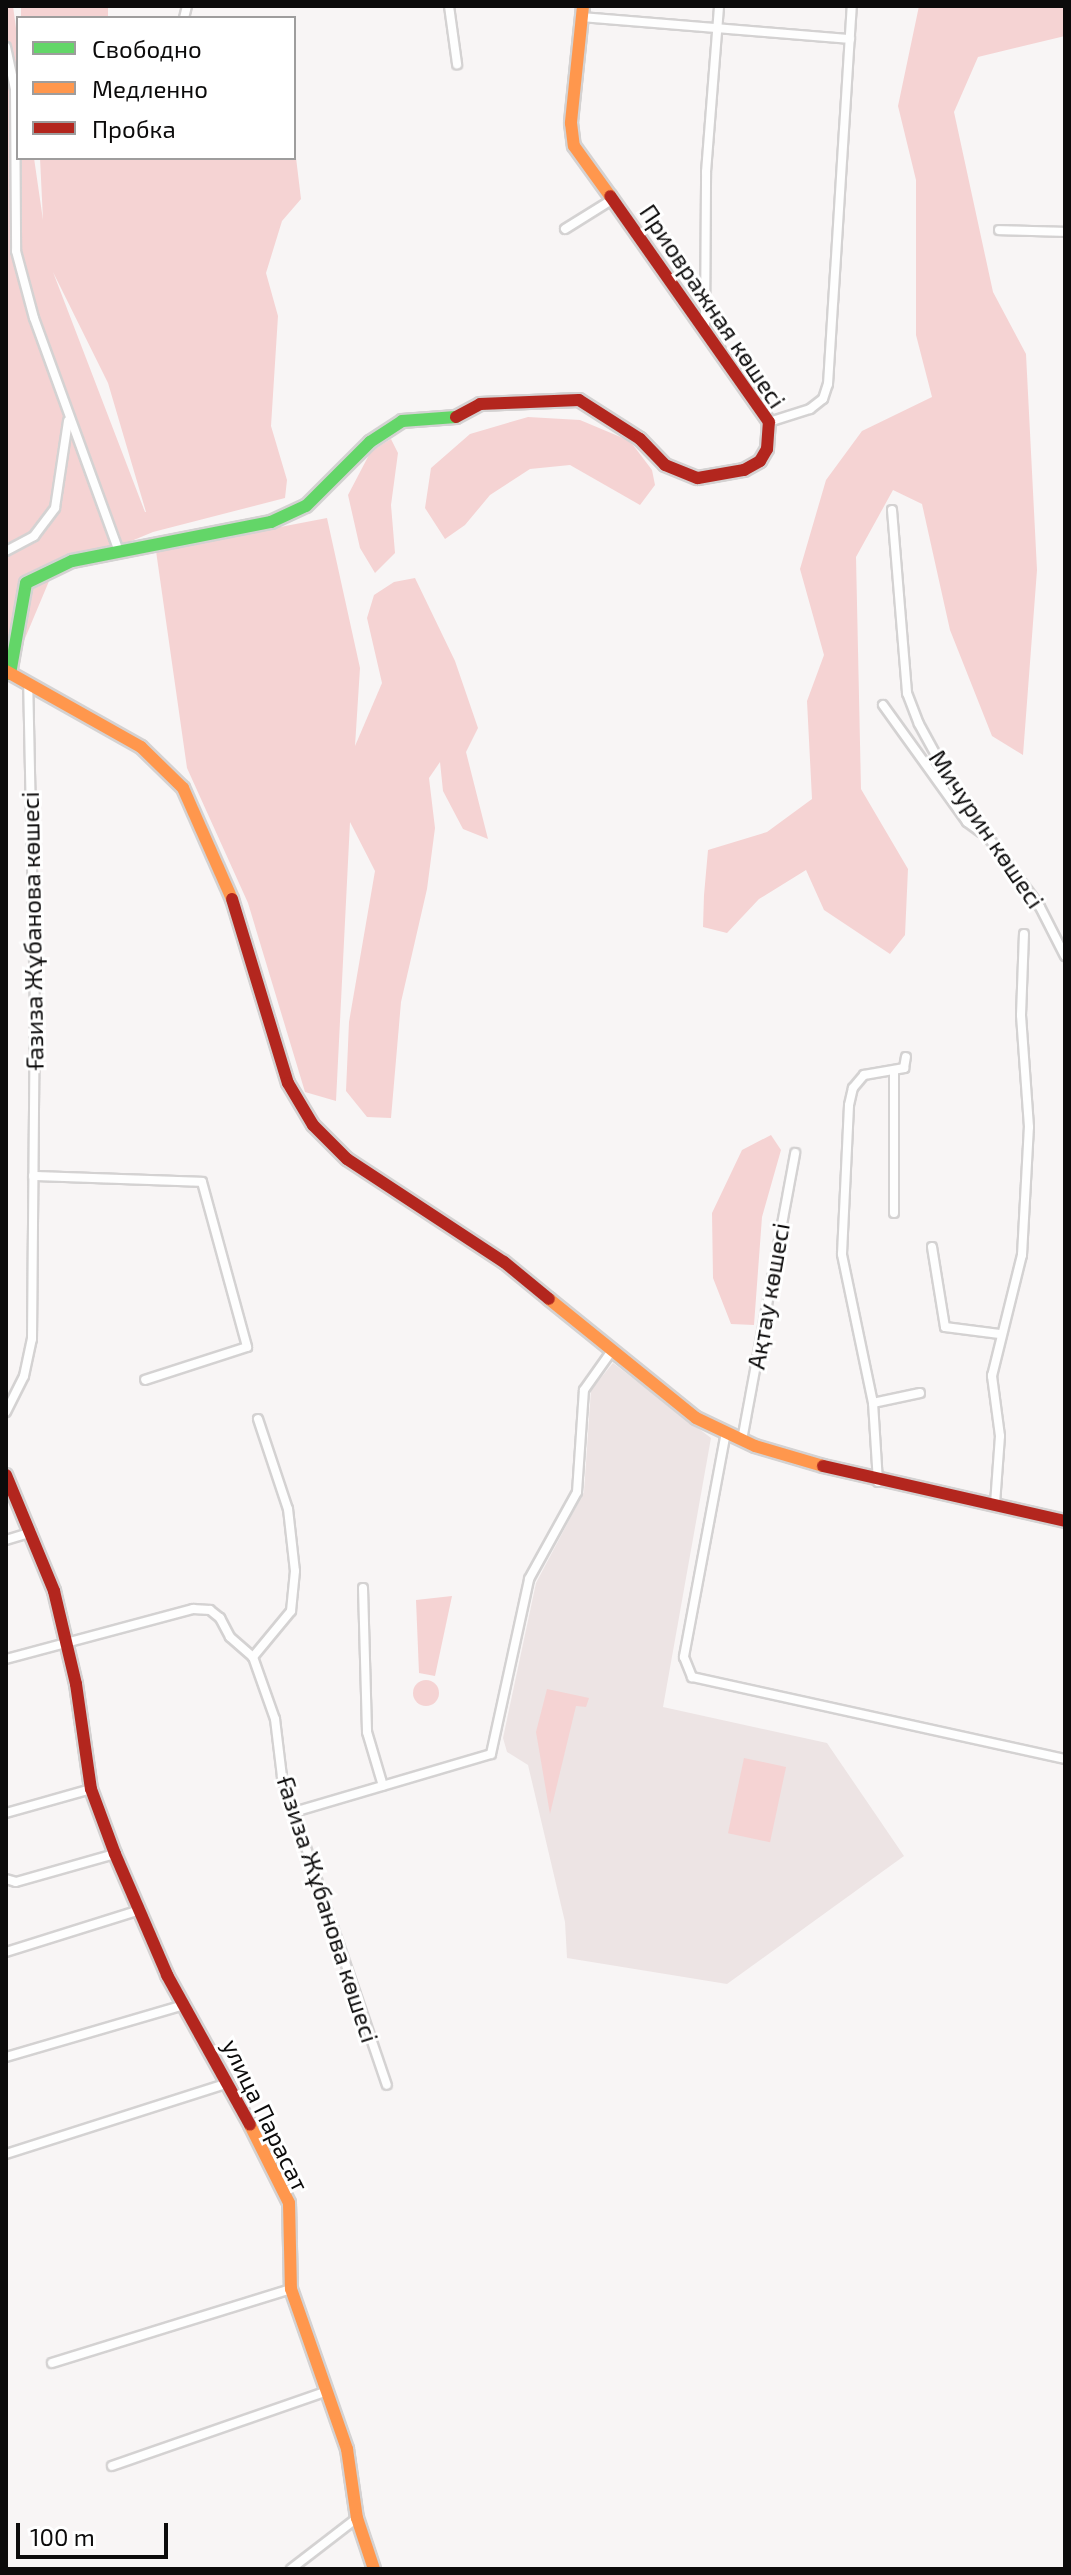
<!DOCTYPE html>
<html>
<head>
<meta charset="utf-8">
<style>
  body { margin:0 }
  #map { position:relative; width:1071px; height:2575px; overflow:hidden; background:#f8f5f5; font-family:"Exo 2",sans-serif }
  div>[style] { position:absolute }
  .built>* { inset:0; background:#ede4e4 }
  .green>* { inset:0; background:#f5d3d3; transform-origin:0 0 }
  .round { border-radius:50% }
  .roads { filter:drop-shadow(2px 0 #d4d2d2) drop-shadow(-2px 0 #d4d2d2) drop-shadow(0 2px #d4d2d2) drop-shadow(0 -2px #d4d2d2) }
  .street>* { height:8px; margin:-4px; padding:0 4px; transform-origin:4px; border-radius:4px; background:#fefefe }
  .fast>* { height:12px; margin:-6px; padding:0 6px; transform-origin:6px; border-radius:6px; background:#63d668 }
  .slow>* { height:12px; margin:-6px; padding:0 6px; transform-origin:6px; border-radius:6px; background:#ff974d }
  .jam>* { height:12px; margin:-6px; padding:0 6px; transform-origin:6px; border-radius:6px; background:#b3261e }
  span { translate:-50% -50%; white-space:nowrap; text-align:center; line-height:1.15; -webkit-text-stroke:6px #fff; paint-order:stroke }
  .street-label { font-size:24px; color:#0c0b0b }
  .frame { position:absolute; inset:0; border:8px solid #0c0b0b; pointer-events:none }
  .legend { position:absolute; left:16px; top:16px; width:280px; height:144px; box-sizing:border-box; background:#fff; border:2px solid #9e9d9d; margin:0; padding:10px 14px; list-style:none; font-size:24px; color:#0c0b0b }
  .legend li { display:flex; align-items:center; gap:16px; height:40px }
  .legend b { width:40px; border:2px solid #9e9d9d }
  .scale { position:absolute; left:16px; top:2523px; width:152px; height:36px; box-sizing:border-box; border:4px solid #0c0b0b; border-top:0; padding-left:10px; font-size:24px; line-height:28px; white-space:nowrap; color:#0c0b0b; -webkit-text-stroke:6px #fff; paint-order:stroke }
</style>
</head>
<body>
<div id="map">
  <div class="built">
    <i style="clip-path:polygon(613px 1363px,711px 1438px,663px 1707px,827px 1743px,904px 1856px,727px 1984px,567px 1958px,565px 1922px,528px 1765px,507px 1752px,503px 1738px,536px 1583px,584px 1492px,591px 1390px)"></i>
  </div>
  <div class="green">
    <i style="clip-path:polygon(evenodd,6px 6px,13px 6px,18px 43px,18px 158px,34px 158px,43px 220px,40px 158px,294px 158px,294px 141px,301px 199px,282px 221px,266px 273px,278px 316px,271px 426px,287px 480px,285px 498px,153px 532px,52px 574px,10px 674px,6px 671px,6px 6px,53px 272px,108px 383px,146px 512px,145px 512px,53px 272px)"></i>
    <i style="left:21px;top:6px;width:87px;height:12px"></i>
    <i style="clip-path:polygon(919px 6px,1065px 6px,1065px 36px,978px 57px,954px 112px,993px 292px,1026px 354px,1037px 570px,1023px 755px,992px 736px,950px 630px,922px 504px,893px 490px,856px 557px,861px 789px,908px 869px,905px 935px,890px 954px,824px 910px,806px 870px,759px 899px,727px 933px,703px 927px,704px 895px,708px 850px,767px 832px,812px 799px,807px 701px,824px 655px,800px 569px,826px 480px,862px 431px,932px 397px,916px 335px,916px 180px,898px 106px)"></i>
    <i style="clip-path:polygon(528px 417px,580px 420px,630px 441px,652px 470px,655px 485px,640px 505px,570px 465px,530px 469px,490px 495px,465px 525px,445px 539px,425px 508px,431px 468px,470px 434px)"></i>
    <i style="clip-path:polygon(391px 439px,398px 453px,391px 505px,395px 553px,375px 573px,360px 548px,348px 495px,371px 451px)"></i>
    <i style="clip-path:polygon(327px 518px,360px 668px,355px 746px,382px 683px,367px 618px,374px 595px,394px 582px,415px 578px,455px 661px,478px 728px,466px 752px,488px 839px,463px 829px,443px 791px,440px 762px,429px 778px,435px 828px,427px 889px,401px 1002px,391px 1118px,367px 1117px,346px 1091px,349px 1022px,375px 871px,350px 822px,336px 1101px,305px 1092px,248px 903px,187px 768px,156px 551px)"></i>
    <i style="clip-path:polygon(771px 1135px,781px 1150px,762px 1217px,754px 1325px,731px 1324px,713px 1278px,712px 1213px,742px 1150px)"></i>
    <i style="clip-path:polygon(452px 1596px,435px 1676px,419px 1673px,416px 1600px)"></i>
    <i class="round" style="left:413px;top:1680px;width:26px;height:26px"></i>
    <i style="clip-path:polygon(547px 1689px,589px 1698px,586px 1707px,576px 1706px,550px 1814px,536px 1732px)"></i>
    <i style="left:744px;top:1758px;width:43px;height:77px;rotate:12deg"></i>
  </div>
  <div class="roads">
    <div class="street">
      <i style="left:449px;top:6px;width:59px;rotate:82.1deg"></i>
      <i style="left:582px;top:17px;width:269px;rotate:4.7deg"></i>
      <i style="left:184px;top:18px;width:12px;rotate:-76deg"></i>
      <i style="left:6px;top:47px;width:43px;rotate:77.9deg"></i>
      <i style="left:15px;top:89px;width:162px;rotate:89.6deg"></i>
      <i style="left:16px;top:251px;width:69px;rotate:75deg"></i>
      <i style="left:34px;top:318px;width:248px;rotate:70deg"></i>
      <i style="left:565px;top:229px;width:57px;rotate:-32deg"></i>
      <i style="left:999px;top:230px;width:66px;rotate:1.7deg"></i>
      <i style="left:705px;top:328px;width:156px;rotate:-89.6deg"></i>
      <i style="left:706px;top:172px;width:167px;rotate:-85.5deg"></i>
      <i style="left:769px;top:422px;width:43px;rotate:-17.6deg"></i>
      <i style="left:810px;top:409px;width:16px;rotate:-38deg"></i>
      <i style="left:823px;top:399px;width:16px;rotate:-72deg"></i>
      <i style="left:828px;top:384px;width:379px;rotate:-86.4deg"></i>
      <i style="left:892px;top:510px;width:184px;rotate:85.3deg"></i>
      <i style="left:907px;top:693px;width:33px;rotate:69deg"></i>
      <i style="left:919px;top:724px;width:85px;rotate:61.3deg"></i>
      <i style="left:960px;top:799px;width:134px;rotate:53.5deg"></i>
      <i style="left:1040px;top:907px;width:55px;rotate:63deg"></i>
      <i style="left:6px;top:551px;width:32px;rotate:-28deg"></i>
      <i style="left:34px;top:536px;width:35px;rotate:-53deg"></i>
      <i style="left:55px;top:508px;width:88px;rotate:-81.5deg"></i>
      <i style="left:883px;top:705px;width:144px;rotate:54.3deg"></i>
      <i style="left:967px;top:822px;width:17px;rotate:36deg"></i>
      <i style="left:894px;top:1072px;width:141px;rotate:90deg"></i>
      <i style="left:33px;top:1176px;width:169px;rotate:2deg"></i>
      <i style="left:202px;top:1182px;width:171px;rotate:74.7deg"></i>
      <i style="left:247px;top:1347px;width:107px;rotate:162.1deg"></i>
      <i style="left:932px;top:1247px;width:81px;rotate:80.8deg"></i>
      <i style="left:945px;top:1327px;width:55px;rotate:7.3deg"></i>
      <i style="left:873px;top:1403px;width:48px;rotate:-12deg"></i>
      <i style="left:6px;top:1412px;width:40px;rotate:-63.4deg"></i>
      <i style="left:24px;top:1376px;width:38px;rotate:-78deg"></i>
      <i style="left:32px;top:1339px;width:329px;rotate:-89.5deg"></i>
      <i style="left:35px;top:1010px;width:325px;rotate:-91.2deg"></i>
      <i style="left:258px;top:1419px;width:95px;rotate:71.6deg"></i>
      <i style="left:288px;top:1509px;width:62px;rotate:83.6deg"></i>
      <i style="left:295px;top:1571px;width:40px;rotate:95.7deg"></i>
      <i style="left:291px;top:1611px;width:60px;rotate:129.6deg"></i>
      <i style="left:253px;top:1657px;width:66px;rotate:70.5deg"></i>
      <i style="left:275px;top:1719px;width:58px;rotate:83.1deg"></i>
      <i style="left:282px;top:1777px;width:325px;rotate:71.2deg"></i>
      <i style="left:726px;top:1432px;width:229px;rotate:100.6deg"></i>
      <i style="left:684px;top:1657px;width:22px;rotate:68deg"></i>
      <i style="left:692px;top:1677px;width:382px;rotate:12.4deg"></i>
      <i style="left:742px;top:1440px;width:292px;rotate:-79.5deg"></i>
      <i style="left:878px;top:1482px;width:79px;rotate:-93.6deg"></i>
      <i style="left:873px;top:1403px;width:152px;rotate:-101.8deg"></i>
      <i style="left:842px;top:1254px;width:149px;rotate:-87.3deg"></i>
      <i style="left:849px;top:1105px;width:17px;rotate:-77deg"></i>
      <i style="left:853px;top:1088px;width:17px;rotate:-50deg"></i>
      <i style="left:864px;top:1075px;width:41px;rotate:-9.9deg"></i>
      <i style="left:904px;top:1068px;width:11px;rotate:-80deg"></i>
      <i style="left:995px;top:1504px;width:68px;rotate:-85.8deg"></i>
      <i style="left:1000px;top:1436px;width:61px;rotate:-97.6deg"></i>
      <i style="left:992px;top:1376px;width:125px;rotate:-76.1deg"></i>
      <i style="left:1022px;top:1255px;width:128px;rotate:-86.9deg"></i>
      <i style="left:1029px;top:1127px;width:112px;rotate:-94.1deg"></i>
      <i style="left:1021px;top:1015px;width:81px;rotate:-87.9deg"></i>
      <i style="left:6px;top:1540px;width:27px;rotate:-17deg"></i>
      <i style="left:363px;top:1588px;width:144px;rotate:88.4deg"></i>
      <i style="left:367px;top:1732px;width:56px;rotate:73.5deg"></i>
      <i style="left:6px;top:1659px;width:194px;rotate:-15deg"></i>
      <i style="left:193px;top:1609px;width:17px;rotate:3deg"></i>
      <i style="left:210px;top:1610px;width:13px;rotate:39deg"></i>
      <i style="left:220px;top:1618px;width:21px;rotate:62deg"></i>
      <i style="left:230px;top:1637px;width:30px;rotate:41deg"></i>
      <i style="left:294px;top:1812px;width:205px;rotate:-16.4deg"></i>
      <i style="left:491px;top:1754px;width:179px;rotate:-77.7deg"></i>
      <i style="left:529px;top:1579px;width:99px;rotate:-61.1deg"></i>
      <i style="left:577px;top:1492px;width:102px;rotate:-86.1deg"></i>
      <i style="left:584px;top:1390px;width:50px;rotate:-54.7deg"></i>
      <i style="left:6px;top:1813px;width:88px;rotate:-15.8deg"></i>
      <i style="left:6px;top:1879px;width:10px;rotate:17deg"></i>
      <i style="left:16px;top:1882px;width:103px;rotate:-15.8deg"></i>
      <i style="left:6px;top:1952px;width:140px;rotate:-17.4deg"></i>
      <i style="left:6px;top:2057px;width:185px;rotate:-16.3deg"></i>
      <i style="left:6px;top:2154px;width:234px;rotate:-17.7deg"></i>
      <i style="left:52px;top:2363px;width:250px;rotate:-17.2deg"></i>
      <i style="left:112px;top:2466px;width:225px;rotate:-19.2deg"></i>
      <i style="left:291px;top:2569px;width:83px;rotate:-37.7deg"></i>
    </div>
    <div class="fast">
      <i style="left:10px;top:674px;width:92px;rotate:-80deg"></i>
      <i style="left:26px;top:583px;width:51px;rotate:-25.6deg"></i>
      <i style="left:72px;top:561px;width:203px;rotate:-11.1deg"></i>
      <i style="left:271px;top:522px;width:38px;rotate:-25deg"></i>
      <i style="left:306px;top:506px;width:91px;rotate:-45deg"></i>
      <i style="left:370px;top:442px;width:38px;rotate:-33deg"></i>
      <i style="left:402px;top:421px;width:54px;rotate:-4.2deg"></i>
    </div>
    <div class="slow">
      <i style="left:583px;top:6px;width:118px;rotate:95.9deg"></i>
      <i style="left:571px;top:123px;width:23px;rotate:83deg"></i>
      <i style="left:574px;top:146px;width:62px;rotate:54.2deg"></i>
      <i style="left:6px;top:671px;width:155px;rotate:29.4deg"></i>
      <i style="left:141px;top:747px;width:59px;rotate:44.3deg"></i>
      <i style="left:183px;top:788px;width:121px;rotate:66.2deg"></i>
      <i style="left:549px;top:1299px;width:189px;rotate:39deg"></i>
      <i style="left:696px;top:1418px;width:65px;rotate:25.4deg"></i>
      <i style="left:755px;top:1446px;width:71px;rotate:16.4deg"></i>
      <i style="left:250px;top:2125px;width:87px;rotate:63.4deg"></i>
      <i style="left:289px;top:2203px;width:86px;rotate:88.7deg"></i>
      <i style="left:291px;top:2289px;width:170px;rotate:70.7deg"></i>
      <i style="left:347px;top:2449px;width:70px;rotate:81.8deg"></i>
      <i style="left:357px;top:2518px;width:54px;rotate:71.6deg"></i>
    </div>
    <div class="jam">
      <i style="left:456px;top:417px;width:27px;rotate:-28deg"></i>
      <i style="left:480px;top:404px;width:99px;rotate:-2.3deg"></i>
      <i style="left:579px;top:400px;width:72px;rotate:32.6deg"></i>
      <i style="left:640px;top:439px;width:36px;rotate:46deg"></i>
      <i style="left:665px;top:465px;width:35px;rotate:22deg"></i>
      <i style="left:698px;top:478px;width:47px;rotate:-9.9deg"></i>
      <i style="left:744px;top:470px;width:18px;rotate:-29deg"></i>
      <i style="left:760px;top:461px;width:14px;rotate:-60deg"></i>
      <i style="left:767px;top:449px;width:27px;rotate:-86deg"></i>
      <i style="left:769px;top:422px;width:276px;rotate:-125.1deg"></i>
      <i style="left:232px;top:899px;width:192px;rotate:73.1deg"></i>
      <i style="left:288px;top:1083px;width:49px;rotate:59.2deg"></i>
      <i style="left:313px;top:1125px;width:48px;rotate:45deg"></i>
      <i style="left:347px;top:1159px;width:188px;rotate:33.3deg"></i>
      <i style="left:504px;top:1262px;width:58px;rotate:39.4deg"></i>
      <i style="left:823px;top:1466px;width:248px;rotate:12.8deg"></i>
      <i style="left:6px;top:1475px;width:126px;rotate:67.5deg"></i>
      <i style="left:54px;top:1591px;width:96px;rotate:76.7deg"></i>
      <i style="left:76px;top:1684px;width:106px;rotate:81.9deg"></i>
      <i style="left:91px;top:1789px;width:69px;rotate:69.7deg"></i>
      <i style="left:115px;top:1854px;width:132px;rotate:66.7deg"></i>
      <i style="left:167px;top:1975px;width:171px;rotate:61deg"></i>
    </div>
  </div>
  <div class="street-label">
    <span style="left:713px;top:306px;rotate:56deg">Приовражная көшесі</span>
    <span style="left:987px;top:829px;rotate:56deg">Мичурин көшесі</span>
    <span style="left:32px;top:931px;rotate:-91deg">Ғазиза Жұбанова көшесі</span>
    <span style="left:768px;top:1296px;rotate:-80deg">Ақтау көшесі</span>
    <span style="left:328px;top:1909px;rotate:72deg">Ғазиза Жұбанова көшесі</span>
    <span style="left:266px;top:2115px;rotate:64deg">улица Парасат</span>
  </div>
  <div class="frame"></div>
  <ul class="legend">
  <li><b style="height:10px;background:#63d668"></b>Свободно</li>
  <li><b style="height:10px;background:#ff974d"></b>Медленно</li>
  <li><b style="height:10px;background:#b3261e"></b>Пробка</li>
  </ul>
  <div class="scale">100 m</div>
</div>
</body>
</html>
